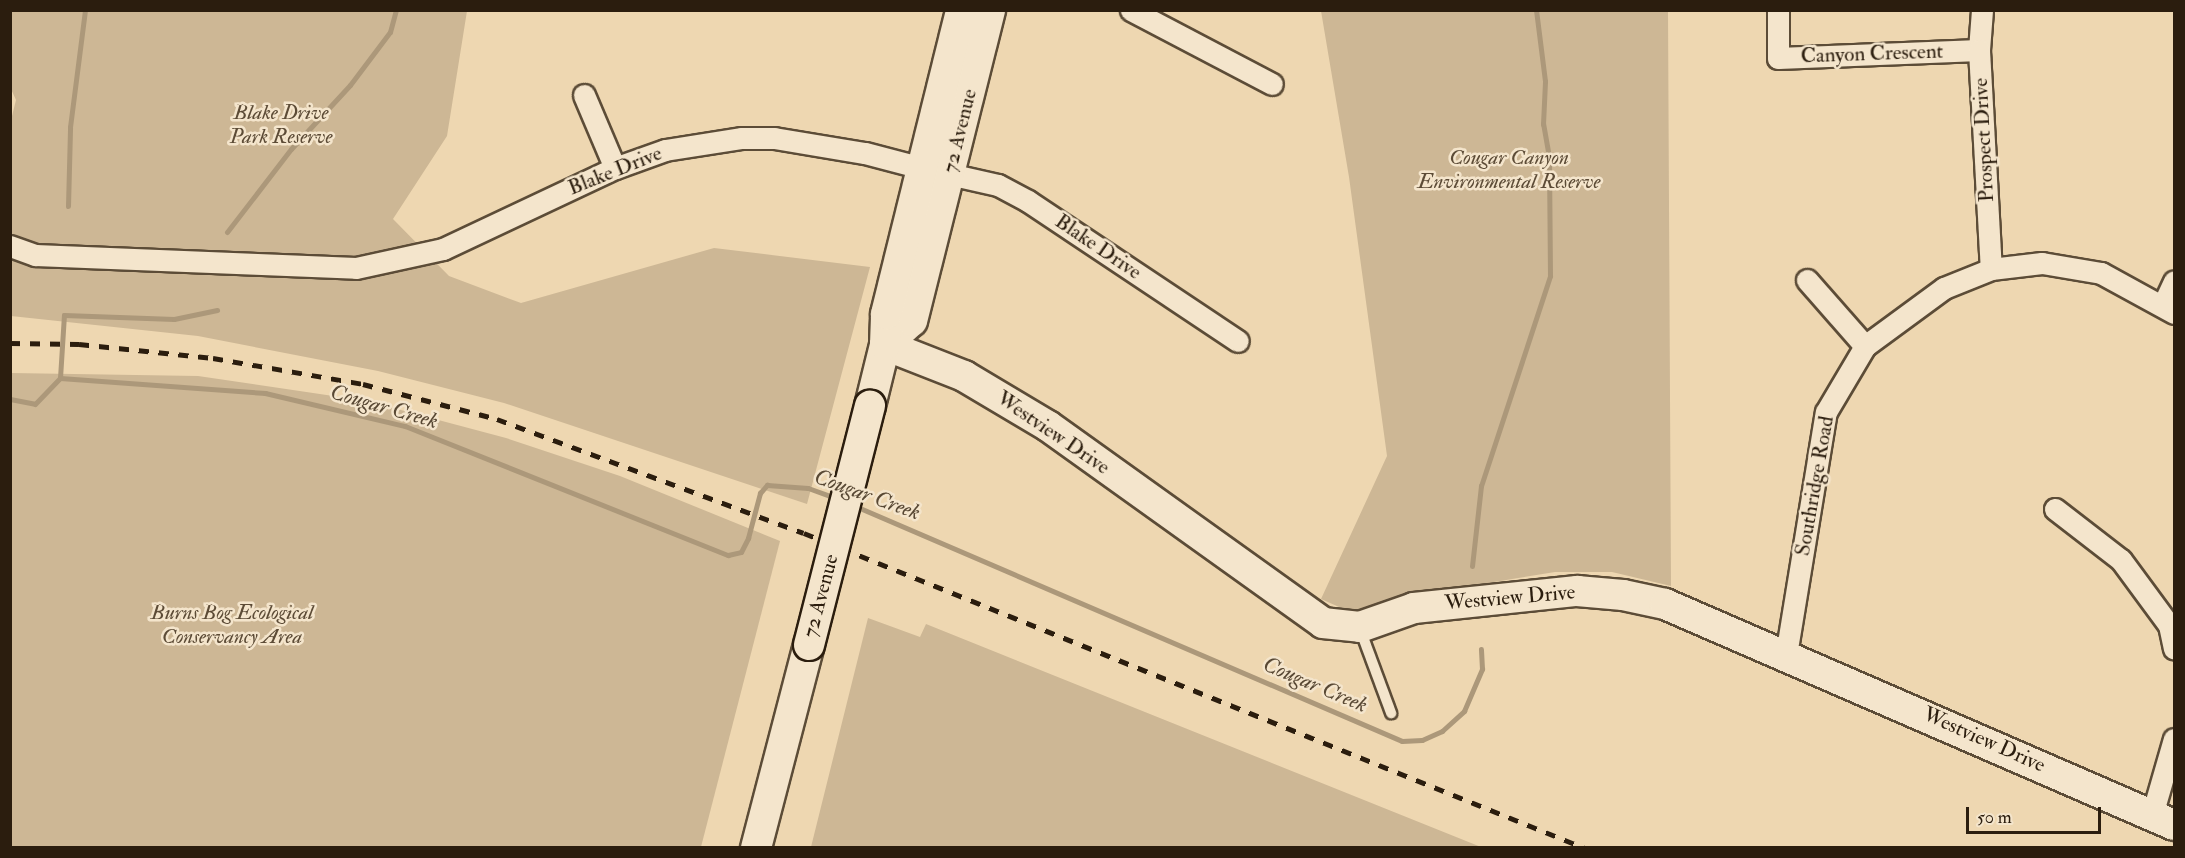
<!DOCTYPE html>
<html>
<head>
<meta charset="utf-8">
<style>
  body { margin:0 }
  #map { position:relative; width:2185px; height:858px; overflow:hidden; background:#eed7b1; font-family:"IM FELL Double Pica",serif }
  div>[style] { position:absolute }
  .green>* { inset:0; background:#cdb795 }
  .stream>* { height:5px; margin:-2.5px; padding:0 2.5px; transform-origin:2.5px; border-radius:2.5px; background:#ac987a }
  .roads { filter:drop-shadow(2px 0 #5c4c37) drop-shadow(-2px 0 #5c4c37) drop-shadow(0 2px #5c4c37) drop-shadow(0 -2px #5c4c37) }
  .lane>* { height:10px; margin:-5px; padding:0 5px; transform-origin:5px; border-radius:5px; background:#f4e5cc }
  .street>* { height:21px; margin:-10.5px; padding:0 10.5px; transform-origin:10.5px; border-radius:10.5px; background:#f4e5cc }
  .secondary>* { height:30px; margin:-15px; padding:0 15px; transform-origin:15px; border-radius:15px; background:#f4e5cc }
  .rail>* { height:4.5px; margin-top:-2.25px; transform-origin:0; background:repeating-linear-gradient(90deg,#2b1d0e 0 10px,transparent 0 20px) }
  .bridges { filter:drop-shadow(2px 0 #2b1d0e) drop-shadow(-2px 0 #2b1d0e) drop-shadow(0 2px #2b1d0e) drop-shadow(0 -2px #2b1d0e) }
  .secondary-bridge>* { height:30px; margin:-15px; padding:0 15px; transform-origin:15px; border-radius:15px; background:#f4e5cc }
  span { translate:-50% -50%; white-space:nowrap; text-align:center; line-height:1.15; -webkit-text-stroke:5px #f4e5cc; paint-order:stroke }
  .street-label { font-size:21px; color:#2b1d0e }
  .park-label { font-size:21px; color:#5c4b36; font-style:italic }
  .water-label { font-size:22px; color:#584834; font-style:italic }
  .frame { position:absolute; inset:0; border:12px solid #2b1d0e; pointer-events:none }
  .scale { position:absolute; left:1966px; top:807px; width:135px; height:27px; box-sizing:border-box; border:3px solid #2b1d0e; border-top:0; padding-left:8px; font-size:18px; line-height:21px; white-space:nowrap; color:#2b1d0e; -webkit-text-stroke:4px #f4e5cc; paint-order:stroke }
</style>
</head>
<body>
<div id="map">
  <div class="green">
    <i style="clip-path:polygon(11px 11px,467px 11px,447px 136px,393px 219px,449px 276px,521px 303px,714px 248px,870px 267px,807px 504px,504px 403px,378px 371px,198px 336px,11px 316px,10px 124px,16px 100px,11px 89px)"></i>
    <i style="clip-path:polygon(1321px 11px,1668px 11px,1671px 586px,1612px 572px,1555px 572px,1439px 591px,1355px 614px,1321px 599px,1387px 456px,1349px 177px)"></i>
    <i style="clip-path:polygon(11px 373px,198px 376px,367px 401px,506px 438px,620px 476px,780px 541px,701px 847px,11px 847px)"></i>
    <i style="clip-path:polygon(868px 618px,920px 637px,926px 624px,1481px 847px,811px 847px)"></i>
  </div>
  <div class="stream">
    <i style="left:68px;top:206px;width:79px;rotate:-88.5deg"></i>
    <i style="left:70px;top:127px;width:118px;rotate:-82.7deg"></i>
    <i style="left:227px;top:232px;width:105px;rotate:-52.4deg"></i>
    <i style="left:291px;top:149px;width:87px;rotate:-47.3deg"></i>
    <i style="left:350px;top:85px;width:66px;rotate:-53deg"></i>
    <i style="left:390px;top:32px;width:23px;rotate:-75deg"></i>
    <i style="left:60px;top:378px;width:63px;rotate:-86.4deg"></i>
    <i style="left:64px;top:315px;width:110px;rotate:2.1deg"></i>
    <i style="left:174px;top:319px;width:44px;rotate:-11.8deg"></i>
    <i style="left:10px;top:399px;width:25px;rotate:11deg"></i>
    <i style="left:35px;top:404px;width:36px;rotate:-46deg"></i>
    <i style="left:60px;top:378px;width:206px;rotate:4.2deg"></i>
    <i style="left:265px;top:393px;width:144px;rotate:13.3deg"></i>
    <i style="left:405px;top:426px;width:348px;rotate:21.8deg"></i>
    <i style="left:728px;top:555px;width:13px;rotate:-13deg"></i>
    <i style="left:741px;top:552px;width:16px;rotate:-63deg"></i>
    <i style="left:748px;top:538px;width:47px;rotate:-75.1deg"></i>
    <i style="left:760px;top:493px;width:11px;rotate:-49deg"></i>
    <i style="left:767px;top:485px;width:41px;rotate:4.2deg"></i>
    <i style="left:808px;top:488px;width:32px;rotate:20deg"></i>
    <i style="left:855px;top:506px;width:595px;rotate:23.25deg"></i>
    <i style="left:1402px;top:741px;width:20px;rotate:-3deg"></i>
    <i style="left:1422px;top:740px;width:22px;rotate:-24deg"></i>
    <i style="left:1442px;top:731px;width:30px;rotate:-42deg"></i>
    <i style="left:1464px;top:711px;width:46px;rotate:-66.8deg"></i>
    <i style="left:1482px;top:669px;width:20px;rotate:-93deg"></i>
    <i style="left:1472px;top:566px;width:81px;rotate:-83.6deg"></i>
    <i style="left:1481px;top:486px;width:221px;rotate:-71.8deg"></i>
    <i style="left:1550px;top:276px;width:119px;rotate:-90.5deg"></i>
    <i style="left:1549px;top:157px;width:34px;rotate:-100deg"></i>
    <i style="left:1543px;top:124px;width:43px;rotate:-87.3deg"></i>
    <i style="left:1545px;top:81px;width:72px;rotate:-97.2deg"></i>
  </div>
  <div class="roads">
    <div class="lane">
      <i style="left:1360px;top:629px;width:90px;rotate:69.7deg"></i>
    </div>
    <div class="street">
      <i style="left:1131px;top:10px;width:159px;rotate:27.7deg"></i>
      <i style="left:1778px;top:10px;width:48px;rotate:90deg"></i>
      <i style="left:1778px;top:58px;width:201px;rotate:-2.3deg"></i>
      <i style="left:1982px;top:10px;width:40px;rotate:94.3deg"></i>
      <i style="left:1979px;top:50px;width:219px;rotate:86.9deg"></i>
      <i style="left:584px;top:95px;width:79px;rotate:67deg"></i>
      <i style="left:949px;top:174px;width:50px;rotate:12.7deg"></i>
      <i style="left:998px;top:185px;width:34px;rotate:28deg"></i>
      <i style="left:1028px;top:201px;width:252px;rotate:33.7deg"></i>
      <i style="left:10px;top:246px;width:27px;rotate:20deg"></i>
      <i style="left:35px;top:255px;width:321px;rotate:2.3deg"></i>
      <i style="left:356px;top:268px;width:89px;rotate:-12.3deg"></i>
      <i style="left:443px;top:249px;width:190px;rotate:-25.2deg"></i>
      <i style="left:615px;top:168px;width:53px;rotate:-19.8deg"></i>
      <i style="left:665px;top:150px;width:78px;rotate:-8.9deg"></i>
      <i style="left:742px;top:138px;width:32px"></i>
      <i style="left:774px;top:138px;width:92px;rotate:9.4deg"></i>
      <i style="left:865px;top:153px;width:59px;rotate:14.7deg"></i>
      <i style="left:1807px;top:280px;width:88px;rotate:48.7deg"></i>
      <i style="left:2163px;top:305px;width:26px;rotate:-65deg"></i>
      <i style="left:2055px;top:509px;width:83px;rotate:37.7deg"></i>
      <i style="left:2121px;top:560px;width:81px;rotate:53.6deg"></i>
      <i style="left:2169px;top:625px;width:24px;rotate:78deg"></i>
      <i style="left:1786px;top:655px;width:246px;rotate:-80.7deg"></i>
      <i style="left:1826px;top:412px;width:77px;rotate:-59.4deg"></i>
      <i style="left:1865px;top:346px;width:98px;rotate:-36.3deg"></i>
      <i style="left:1944px;top:288px;width:51px;rotate:-22deg"></i>
      <i style="left:1991px;top:269px;width:51px;rotate:-6.7deg"></i>
      <i style="left:2042px;top:263px;width:60px;rotate:9.6deg"></i>
      <i style="left:2101px;top:273px;width:83px;rotate:28.7deg"></i>
      <i style="left:2152px;top:815px;width:79px;rotate:-73.9deg"></i>
    </div>
    <div class="secondary">
      <i style="left:885px;top:345px;width:85px;rotate:21.4deg"></i>
      <i style="left:964px;top:376px;width:98px;rotate:30.8deg"></i>
      <i style="left:1048px;top:426px;width:338px;rotate:35.6deg"></i>
      <i style="left:1323px;top:623px;width:37px;rotate:6deg"></i>
      <i style="left:1360px;top:627px;width:57px;rotate:-19.4deg"></i>
      <i style="left:1414px;top:608px;width:164px;rotate:-6deg"></i>
      <i style="left:1577px;top:591px;width:46px;rotate:5deg"></i>
      <i style="left:1623px;top:595px;width:43px;rotate:12.1deg"></i>
      <i style="left:1665px;top:604px;width:555px;rotate:23.47deg"></i>
      <i style="left:885px;top:345px;width:36px;rotate:-42deg"></i>
      <i style="left:912px;top:321px;width:321px;rotate:-75.9deg"></i>
      <i style="left:870px;top:406px;width:63px;rotate:-76.2deg"></i>
      <i style="left:885px;top:345px;width:31px;rotate:-88deg"></i>
      <i style="left:886px;top:314px;width:313px;rotate:-76.1deg"></i>
      <i style="left:756px;top:848px;width:210px;rotate:-75.4deg"></i>
    </div>
  </div>
  <div class="rail">
    <i style="left:10px;top:343px;width:69px;rotate:0.8deg"></i>
    <i style="left:79px;top:344px;width:135px;rotate:6deg"></i>
    <i style="left:213px;top:358px;width:152px;rotate:9.8deg"></i>
    <i style="left:363px;top:384px;width:138px;rotate:14.6deg"></i>
    <i style="left:497px;top:419px;width:327px;rotate:20.4deg"></i>
    <i style="left:804px;top:533px;width:842px;rotate:21.97deg"></i>
  </div>
  <div class="bridges">
    <div class="secondary-bridge">
      <i style="left:809px;top:645px;width:247px;rotate:-75.7deg"></i>
    </div>
  </div>
  <div class="street-label">
    <span style="left:1872px;top:54px;rotate:-2deg">Canyon Crescent</span>
    <span style="left:960px;top:131px;rotate:-76deg">72 Avenue</span>
    <span style="left:1984px;top:140px;rotate:-93deg">Prospect Drive</span>
    <span style="left:615px;top:171px;rotate:-22deg">Blake Drive</span>
    <span style="left:1098px;top:247px;rotate:34deg">Blake Drive</span>
    <span style="left:1053px;top:433px;rotate:34deg">Westview Drive</span>
    <span style="left:1815px;top:486px;rotate:-80deg">Southridge Road</span>
    <span style="left:821px;top:596px;rotate:-75deg">72 Avenue</span>
    <span style="left:1510px;top:598px;rotate:-5deg">Westview Drive</span>
    <span style="left:1984px;top:740px;rotate:24deg">Westview Drive</span>
  </div>
  <div class="park-label">
    <span style="left:281px;top:125px">Blake Drive<br>Park Reserve</span>
    <span style="left:1509px;top:170px">Cougar Canyon<br>Environmental Reserve</span>
    <span style="left:232px;top:625px">Burns Bog Ecological<br>Conservancy Area</span>
  </div>
  <div class="water-label">
    <span style="left:384px;top:407px;rotate:16deg">Cougar Creek</span>
    <span style="left:867px;top:495px;rotate:20deg">Cougar Creek</span>
    <span style="left:1315px;top:685px;rotate:23deg">Cougar Creek</span>
  </div>
  <div class="frame"></div>
  <div class="scale">50 m</div>
</div>
</body>
</html>
